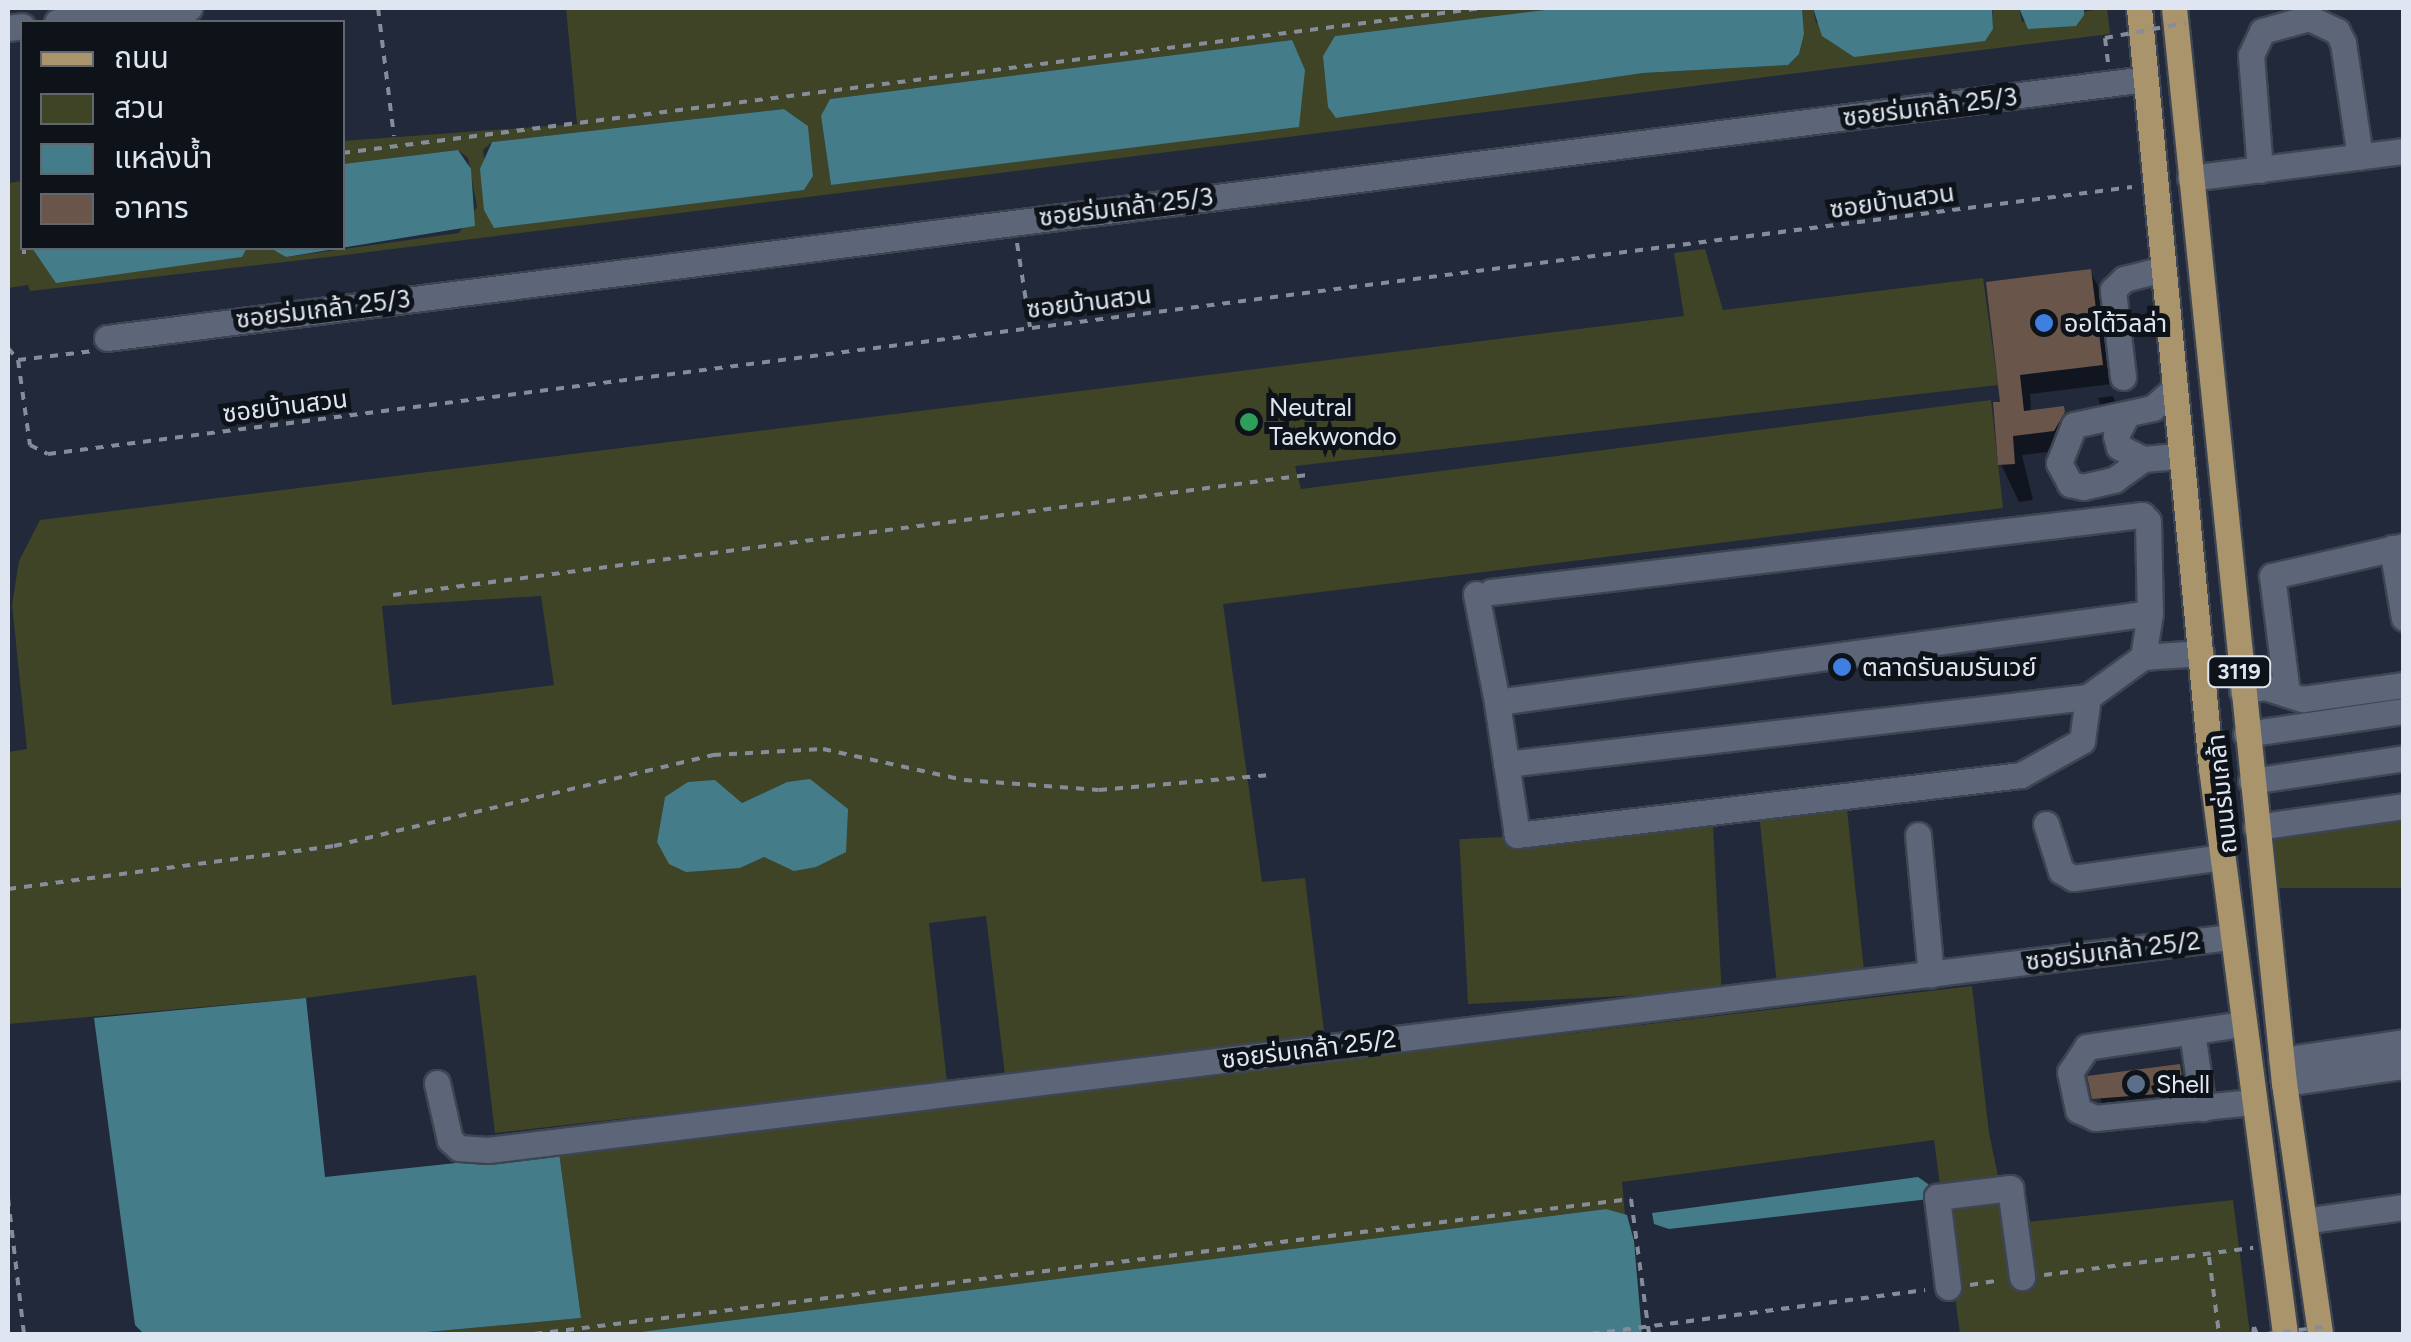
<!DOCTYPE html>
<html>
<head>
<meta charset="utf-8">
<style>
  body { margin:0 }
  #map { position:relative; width:2411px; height:1342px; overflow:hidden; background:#21293a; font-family:Figtree,"Noto Sans Thai",sans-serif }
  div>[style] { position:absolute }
  .green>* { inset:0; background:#3f4426; transform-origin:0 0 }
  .water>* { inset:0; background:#447d89 }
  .shadow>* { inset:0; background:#0007 }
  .building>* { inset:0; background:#6a554a }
  .path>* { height:4px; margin-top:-2px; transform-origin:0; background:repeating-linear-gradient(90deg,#858c9a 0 8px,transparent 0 16px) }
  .roads { filter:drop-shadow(2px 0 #3e4552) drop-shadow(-2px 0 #3e4552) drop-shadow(0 2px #3e4552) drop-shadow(0 -2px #3e4552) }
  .minor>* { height:25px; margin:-12.5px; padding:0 12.5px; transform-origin:12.5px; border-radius:12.5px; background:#5d6679 }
  .major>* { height:25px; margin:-12.5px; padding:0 12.5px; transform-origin:12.5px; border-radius:12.5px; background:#a9946b }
  .path-bridge>* { height:4px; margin-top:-2px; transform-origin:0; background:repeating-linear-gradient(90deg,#858c9a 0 8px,transparent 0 16px) }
  .dots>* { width:28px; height:28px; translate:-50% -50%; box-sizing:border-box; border:5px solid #0e1219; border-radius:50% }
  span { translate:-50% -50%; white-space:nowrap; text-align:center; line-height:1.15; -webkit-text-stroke:10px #0e1219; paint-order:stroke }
  .shield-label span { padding:2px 8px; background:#0e1219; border:2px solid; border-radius:8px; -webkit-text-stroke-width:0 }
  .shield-label { font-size:22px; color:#e0e6f1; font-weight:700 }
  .street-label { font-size:25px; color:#e0e6f1 }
  .poi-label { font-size:25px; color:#e0e6f1 }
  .left { translate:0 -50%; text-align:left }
  .frame { position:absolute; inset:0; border:10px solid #e0e6f1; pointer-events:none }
  .legend { position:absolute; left:20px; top:20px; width:325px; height:230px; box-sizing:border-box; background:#0e1219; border:2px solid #62676f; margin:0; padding:12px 18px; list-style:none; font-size:30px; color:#e0e6f1 }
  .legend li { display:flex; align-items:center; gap:20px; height:50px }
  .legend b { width:50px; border:2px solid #62676f }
</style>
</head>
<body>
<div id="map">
  <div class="green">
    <i style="clip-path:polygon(evenodd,566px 8px,1561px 8px,1335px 36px,1337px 118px,1643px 73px,1787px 65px,1799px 54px,1804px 34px,1802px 8px,1813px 8px,1816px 23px,1993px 29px,1993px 8px,2019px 8px,2022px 22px,2107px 8px,2110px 34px,337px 256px,30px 291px,28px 285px,8px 288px,8px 183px,22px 181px,22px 248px,32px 248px,56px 282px,242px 257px,247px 248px,273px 248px,286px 257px,459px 233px,477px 207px,468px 158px,458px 150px,343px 164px,343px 141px,577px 124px,566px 8px,1292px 40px,1299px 126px,831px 185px,821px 117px,830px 99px,1292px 40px,566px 8px,784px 109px,808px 126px,813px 176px,804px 190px,494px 227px,483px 150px,492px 142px,784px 109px)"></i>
    <i style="clip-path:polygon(evenodd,1705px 249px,1723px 310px,1983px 278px,1998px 385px,1295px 466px,1301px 489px,1991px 400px,2003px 508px,1223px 604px,1262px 882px,1305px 878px,1325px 1039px,1005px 1075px,986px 916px,929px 923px,947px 1082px,495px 1133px,476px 975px,306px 998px,8px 1024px,8px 752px,27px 749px,12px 605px,19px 561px,40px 520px,1684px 316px,1674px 253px,1705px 249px,541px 596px,554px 685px,392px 705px,382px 606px,541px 596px,1705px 249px,715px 780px,742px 803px,787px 782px,764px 857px,740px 868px,657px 842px,665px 797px,715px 780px)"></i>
    <i style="left:1847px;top:809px;width:167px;height:88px;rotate:84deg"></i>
    <i style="left:2403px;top:818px;width:70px;height:133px;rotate:90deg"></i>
    <i style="left:1713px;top:826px;width:165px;height:254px;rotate:87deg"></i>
    <i style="clip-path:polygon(1972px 986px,1989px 1133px,2008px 1224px,2233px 1200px,2250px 1334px,1960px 1334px,1934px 1140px,1622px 1182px,1625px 1215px,1606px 1209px,625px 1334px,405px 1334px,581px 1318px,559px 1152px)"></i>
  </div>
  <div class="water">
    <i style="clip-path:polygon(1561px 8px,1802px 8px,1804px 34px,1799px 54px,1788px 65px,1643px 73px,1336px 118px,1328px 107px,1323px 56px,1335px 36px)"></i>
    <i style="clip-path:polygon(1813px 8px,1992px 8px,1993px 29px,1985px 41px,1854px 57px,1822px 36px)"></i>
    <i style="clip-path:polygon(2019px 8px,2084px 8px,2084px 15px,2076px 26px,2028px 29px)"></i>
    <i style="clip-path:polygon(1292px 40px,1305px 70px,1299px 127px,831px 185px,821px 116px,830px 99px)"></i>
    <i style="clip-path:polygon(784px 109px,808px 126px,813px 176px,804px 190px,494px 228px,484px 210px,480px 169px,492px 142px)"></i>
    <i style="clip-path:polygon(458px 150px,471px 169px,475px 226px,286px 257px,274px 250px,342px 248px,343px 164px)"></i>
    <i style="clip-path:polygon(32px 248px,247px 248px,242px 257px,56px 283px)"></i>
    <i style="clip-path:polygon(810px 779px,848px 809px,846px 852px,816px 867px,794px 871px,764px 857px,740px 868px,686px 872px,669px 864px,657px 842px,665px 797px,688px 782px,715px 780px,742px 803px,787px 782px)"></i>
    <i style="clip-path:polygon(306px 998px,325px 1177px,559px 1152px,581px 1318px,405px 1334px,144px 1334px,135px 1325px,94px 1018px)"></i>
    <i style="clip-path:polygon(1918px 1177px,1928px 1184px,1929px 1199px,1669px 1229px,1654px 1224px,1652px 1213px)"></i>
    <i style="clip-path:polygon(1606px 1209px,1627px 1215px,1634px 1241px,1642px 1334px,625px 1334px)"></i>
  </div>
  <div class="shadow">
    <i style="clip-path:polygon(2090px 271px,2100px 290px,2112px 384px,2030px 394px,2031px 413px,2063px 409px,2074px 428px,2065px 450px,2022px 455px,2033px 500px,2019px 502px,2001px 464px,2003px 404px,1988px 284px)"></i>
    <i style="clip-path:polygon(2113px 396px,2116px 403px,2101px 407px,2098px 398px)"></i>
    <i style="clip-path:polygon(2179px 1067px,2185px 1096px,2103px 1105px,2091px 1078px)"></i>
  </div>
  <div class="building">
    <i style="clip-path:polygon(2091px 269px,2103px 365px,2020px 375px,2024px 411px,2064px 406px,2065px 412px,2054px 431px,2013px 436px,2015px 464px,1998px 465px,1993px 402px,2000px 402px,1986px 282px)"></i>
    <i style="clip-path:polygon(2180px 1064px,2184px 1092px,2092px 1099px,2087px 1076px)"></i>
  </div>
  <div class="path">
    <i style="left:378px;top:8px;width:129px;rotate:82.9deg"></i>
    <i style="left:2105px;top:38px;width:26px;rotate:83deg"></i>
    <i style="left:342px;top:153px;width:1149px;rotate:-7.25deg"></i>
    <i style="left:22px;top:204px;width:28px;rotate:90deg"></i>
    <i style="left:1017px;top:243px;width:85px;rotate:81.2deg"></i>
    <i style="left:24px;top:248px;width:6px;rotate:90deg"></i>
    <i style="left:8px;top:348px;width:16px;rotate:50deg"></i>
    <i style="left:18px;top:360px;width:86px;rotate:82deg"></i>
    <i style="left:30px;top:445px;width:20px;rotate:27deg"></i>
    <i style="left:48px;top:454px;width:2101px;rotate:-7.3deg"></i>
    <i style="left:18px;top:360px;width:76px;rotate:-6.8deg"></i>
    <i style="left:393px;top:595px;width:922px;rotate:-7.48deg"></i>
    <i style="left:8px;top:889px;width:329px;rotate:-7.5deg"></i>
    <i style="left:334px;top:846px;width:390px;rotate:-13.5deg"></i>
    <i style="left:713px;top:755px;width:110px;rotate:-3.1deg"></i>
    <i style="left:823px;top:749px;width:144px;rotate:12.4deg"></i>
    <i style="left:964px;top:780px;width:135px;rotate:4.2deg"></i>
    <i style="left:1099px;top:790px;width:172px;rotate:-5deg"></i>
    <i style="left:8px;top:1198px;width:137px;rotate:83.3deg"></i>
    <i style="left:2209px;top:1257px;width:78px;rotate:82.6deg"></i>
    <i style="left:2044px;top:1275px;width:211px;rotate:-7.4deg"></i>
    <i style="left:1970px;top:1285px;width:30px;rotate:-9deg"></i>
    <i style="left:534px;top:1334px;width:1105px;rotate:-7.02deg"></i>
    <i style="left:1631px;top:1199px;width:136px;rotate:82.4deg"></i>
    <i style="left:1591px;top:1334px;width:337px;rotate:-7.5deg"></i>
    <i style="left:2253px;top:1334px;width:7px;rotate:-82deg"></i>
    <i style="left:2254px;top:1327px;width:8px;rotate:67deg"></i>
  </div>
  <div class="roads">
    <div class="minor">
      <i style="left:2309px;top:18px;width:31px;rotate:25deg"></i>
      <i style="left:2337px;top:31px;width:13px;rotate:63deg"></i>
      <i style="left:2343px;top:43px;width:115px;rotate:81.5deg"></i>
      <i style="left:57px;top:22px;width:133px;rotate:-6.1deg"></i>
      <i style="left:8px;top:28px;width:14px;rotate:-8deg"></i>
      <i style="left:2260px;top:170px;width:115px;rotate:-94.5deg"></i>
      <i style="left:2251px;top:55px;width:26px;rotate:-65deg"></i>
      <i style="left:2262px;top:31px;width:49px;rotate:-15.5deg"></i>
      <i style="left:2309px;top:18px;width:10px;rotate:-96deg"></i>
      <i style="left:2190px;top:178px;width:216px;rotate:-7.2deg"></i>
      <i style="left:107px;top:338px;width:2055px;rotate:-7.24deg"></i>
      <i style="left:2123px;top:377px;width:88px;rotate:-96.6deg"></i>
      <i style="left:2113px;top:290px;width:16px;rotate:-45deg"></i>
      <i style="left:2124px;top:279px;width:40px;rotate:-14.4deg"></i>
      <i style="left:2174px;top:389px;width:28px;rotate:138deg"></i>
      <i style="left:2153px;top:408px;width:81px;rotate:167.9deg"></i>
      <i style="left:2074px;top:425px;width:41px;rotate:111.5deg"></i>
      <i style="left:2059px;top:463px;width:24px;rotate:62deg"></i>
      <i style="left:2070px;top:484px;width:13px;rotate:13deg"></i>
      <i style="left:2083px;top:487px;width:32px;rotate:-13deg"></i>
      <i style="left:2114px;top:480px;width:36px;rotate:-36deg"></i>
      <i style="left:2143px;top:459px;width:38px;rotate:-5deg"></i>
      <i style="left:2126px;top:416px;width:22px;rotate:117deg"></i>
      <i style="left:2116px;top:436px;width:11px;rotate:75deg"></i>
      <i style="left:2119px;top:447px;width:27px;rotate:27deg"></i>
      <i style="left:2392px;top:548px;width:71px;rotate:80.3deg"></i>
      <i style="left:1491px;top:592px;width:656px;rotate:-6.75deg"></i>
      <i style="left:2142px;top:515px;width:8px;rotate:45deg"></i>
      <i style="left:2148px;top:521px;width:92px;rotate:88.8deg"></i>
      <i style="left:2150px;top:613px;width:45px;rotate:99deg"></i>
      <i style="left:2143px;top:657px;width:68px;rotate:144deg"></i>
      <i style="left:2088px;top:697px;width:44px;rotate:97.8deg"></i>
      <i style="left:2082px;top:741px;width:70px;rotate:150.9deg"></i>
      <i style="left:2021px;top:775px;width:508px;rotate:173.21deg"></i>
      <i style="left:1517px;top:835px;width:134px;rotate:-98.6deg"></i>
      <i style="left:1476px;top:594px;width:110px;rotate:79deg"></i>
      <i style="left:1497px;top:702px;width:659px;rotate:-7.76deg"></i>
      <i style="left:2143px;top:657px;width:58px;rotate:-3.9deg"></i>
      <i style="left:2242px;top:691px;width:23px;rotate:-10deg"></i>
      <i style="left:2265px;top:687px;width:40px;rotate:18deg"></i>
      <i style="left:2303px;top:699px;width:102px;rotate:-7.9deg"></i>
      <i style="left:2287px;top:693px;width:118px;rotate:-97.3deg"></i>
      <i style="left:2272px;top:576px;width:135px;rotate:-12.8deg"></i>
      <i style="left:2246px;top:734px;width:160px;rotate:-8.3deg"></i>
      <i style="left:1506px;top:764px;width:586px;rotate:-6.57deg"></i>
      <i style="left:2251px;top:781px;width:155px;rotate:-8.5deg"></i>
      <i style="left:2046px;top:824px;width:49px;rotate:72.3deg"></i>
      <i style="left:2061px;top:871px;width:14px;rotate:30deg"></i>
      <i style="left:2073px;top:878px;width:150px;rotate:-8deg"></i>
      <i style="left:2256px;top:827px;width:149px;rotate:-8.1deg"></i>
      <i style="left:1918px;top:835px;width:140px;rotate:84.7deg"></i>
      <i style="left:2242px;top:1024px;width:157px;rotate:171.6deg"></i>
      <i style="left:2087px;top:1047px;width:30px;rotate:124deg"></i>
      <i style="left:2070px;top:1072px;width:39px;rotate:78deg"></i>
      <i style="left:2078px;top:1110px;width:19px;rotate:25deg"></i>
      <i style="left:2095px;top:1118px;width:158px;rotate:-5.8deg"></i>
      <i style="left:2192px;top:1032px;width:77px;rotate:81.8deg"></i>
      <i style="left:2281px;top:1060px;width:124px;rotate:-8.3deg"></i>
      <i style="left:437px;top:1083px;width:58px;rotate:77.2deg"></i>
      <i style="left:450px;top:1140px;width:12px;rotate:42deg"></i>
      <i style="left:459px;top:1148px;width:29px;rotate:4deg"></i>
      <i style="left:488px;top:1150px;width:1756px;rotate:-6.97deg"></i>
      <i style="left:2284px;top:1083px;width:121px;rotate:-8.1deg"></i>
      <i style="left:2304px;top:1221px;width:101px;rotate:-8deg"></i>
      <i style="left:1948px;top:1287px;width:91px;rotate:-97deg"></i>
      <i style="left:1937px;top:1197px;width:74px;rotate:-7deg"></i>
      <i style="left:2010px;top:1188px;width:90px;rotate:82.3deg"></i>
    </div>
    <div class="major">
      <i style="left:2139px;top:8px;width:763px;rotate:84.59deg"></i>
      <i style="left:2211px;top:768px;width:571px;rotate:82.55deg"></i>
      <i style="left:2174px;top:8px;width:1081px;rotate:84.16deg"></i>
      <i style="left:2284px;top:1083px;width:254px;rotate:81.8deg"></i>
    </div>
  </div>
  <div class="path-bridge">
    <i style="left:2105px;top:38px;width:82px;rotate:-10.5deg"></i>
    <i style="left:2267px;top:1334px;width:57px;rotate:-7deg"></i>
  </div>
  <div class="dots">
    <i style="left:2044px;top:323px;background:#3f7fe0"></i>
    <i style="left:1249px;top:422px;background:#2e9e5b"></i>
    <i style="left:1842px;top:667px;background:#3f7fe0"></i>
    <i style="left:2136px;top:1084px;background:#5c6f8a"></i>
  </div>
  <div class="shield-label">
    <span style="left:2239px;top:672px">3119</span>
  </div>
  <div class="street-label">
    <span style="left:1930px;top:107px;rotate:-7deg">ซอยร่มเกล้า 25/3</span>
    <span style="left:1892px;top:201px;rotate:-8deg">ซอยบ้านสวน</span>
    <span style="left:1126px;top:207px;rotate:-7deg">ซอยร่มเกล้า 25/3</span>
    <span style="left:1089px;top:302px;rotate:-7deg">ซอยบ้านสวน</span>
    <span style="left:323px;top:309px;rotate:-7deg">ซอยร่มเกล้า 25/3</span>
    <span style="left:285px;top:406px;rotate:-7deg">ซอยบ้านสวน</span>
    <span style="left:2222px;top:794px;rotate:-96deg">ถนนร่มเกล้า</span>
    <span style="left:2113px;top:951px;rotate:-7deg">ซอยร่มเกล้า 25/2</span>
    <span style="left:1309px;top:1049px;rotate:-7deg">ซอยร่มเกล้า 25/2</span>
  </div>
  <div class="poi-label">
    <span class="left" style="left:2064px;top:323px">ออโต้วิลล่า</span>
    <span class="left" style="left:1269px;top:422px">Neutral<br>Taekwondo</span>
    <span class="left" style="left:1862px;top:667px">ตลาดรับลมรันเวย์</span>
    <span class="left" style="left:2156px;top:1084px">Shell</span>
  </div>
  <div class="frame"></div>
  <ul class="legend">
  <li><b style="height:12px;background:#a9946b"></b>ถนน</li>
  <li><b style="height:28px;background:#3f4426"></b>สวน</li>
  <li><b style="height:28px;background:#447d89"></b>แหล่งน้ำ</li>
  <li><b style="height:28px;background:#6a554a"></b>อาคาร</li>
  </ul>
</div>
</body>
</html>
